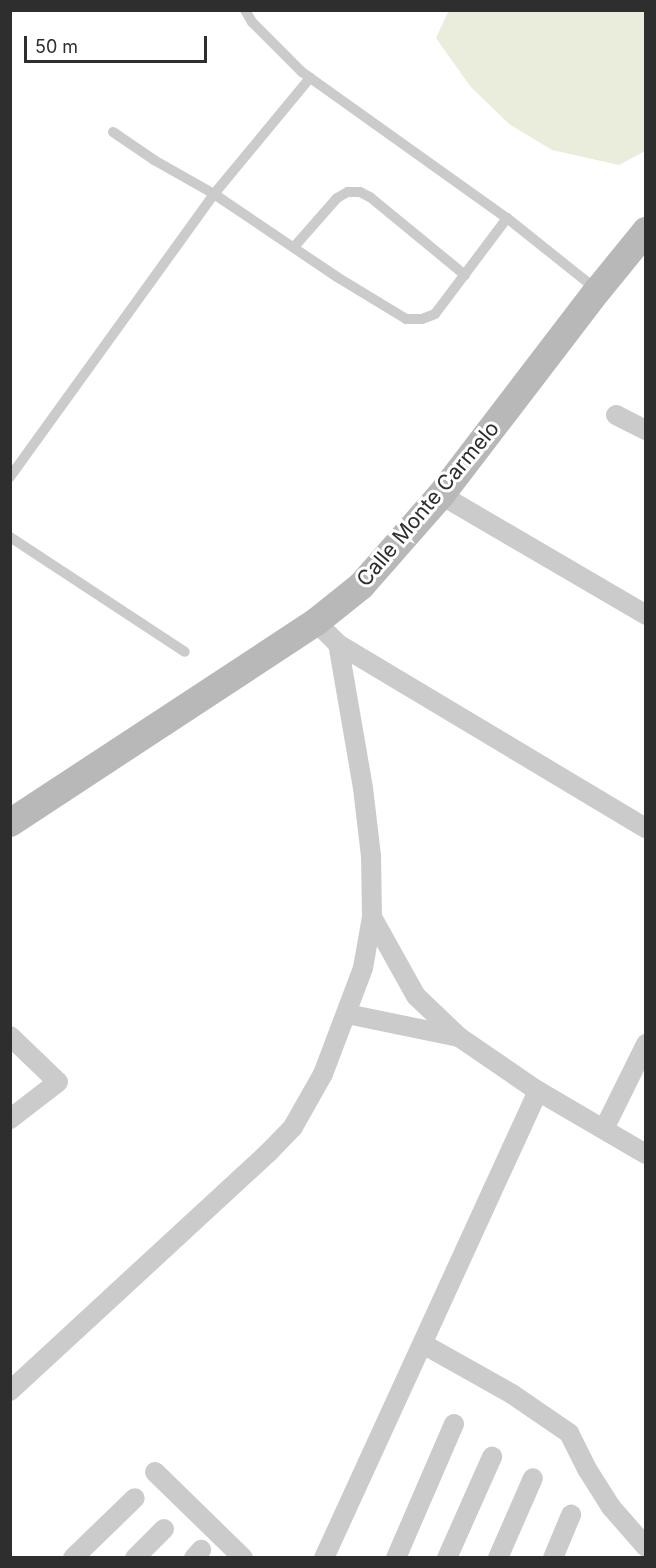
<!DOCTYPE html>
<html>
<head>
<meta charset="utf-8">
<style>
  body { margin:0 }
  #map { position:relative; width:656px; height:1568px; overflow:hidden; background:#fff; font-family:Inter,sans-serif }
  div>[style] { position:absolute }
  .green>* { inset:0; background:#eaeddb }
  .lane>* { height:10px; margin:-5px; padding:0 5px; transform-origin:5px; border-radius:5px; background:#cbcbcb }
  .street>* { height:20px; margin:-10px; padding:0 10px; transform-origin:10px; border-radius:10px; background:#cbcbcb }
  .secondary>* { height:28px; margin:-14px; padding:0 14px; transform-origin:14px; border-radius:14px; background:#b8b8b8 }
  span { translate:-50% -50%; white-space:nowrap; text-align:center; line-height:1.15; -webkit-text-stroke:6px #fff; paint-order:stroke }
  .street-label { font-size:21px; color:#2e2e2e }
  .frame { position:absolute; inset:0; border:12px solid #2e2e2e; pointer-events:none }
  .scale { position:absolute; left:24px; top:36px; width:183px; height:27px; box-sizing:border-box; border:3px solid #2e2e2e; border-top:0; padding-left:8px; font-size:18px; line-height:21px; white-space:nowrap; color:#2e2e2e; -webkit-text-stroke:4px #fff; paint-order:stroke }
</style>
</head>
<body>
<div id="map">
  <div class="green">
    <i style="clip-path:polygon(449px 10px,645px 11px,645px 151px,619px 165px,552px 150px,509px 124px,470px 86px,436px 38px)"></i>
  </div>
  <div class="lane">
    <i style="left:245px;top:10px;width:14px;rotate:60deg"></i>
    <i style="left:252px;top:22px;width:71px;rotate:45deg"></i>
    <i style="left:302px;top:72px;width:252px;rotate:35.5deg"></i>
    <i style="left:507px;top:218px;width:114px;rotate:38.6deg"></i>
    <i style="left:113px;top:132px;width:50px;rotate:34.3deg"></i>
    <i style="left:154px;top:160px;width:69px;rotate:29.5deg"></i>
    <i style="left:214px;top:194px;width:148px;rotate:34deg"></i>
    <i style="left:337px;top:277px;width:81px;rotate:31.3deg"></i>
    <i style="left:406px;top:319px;width:16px"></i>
    <i style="left:422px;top:319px;width:14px;rotate:-21deg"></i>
    <i style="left:435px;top:314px;width:120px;rotate:-53.1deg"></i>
    <i style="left:294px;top:247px;width:65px;rotate:-48.7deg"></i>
    <i style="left:337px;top:198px;width:13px;rotate:-29deg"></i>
    <i style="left:348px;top:192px;width:12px"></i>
    <i style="left:360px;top:192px;width:11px;rotate:27deg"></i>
    <i style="left:370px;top:197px;width:123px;rotate:39.4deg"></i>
    <i style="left:10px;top:477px;width:349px;rotate:-54.2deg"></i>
    <i style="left:214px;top:194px;width:151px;rotate:-50.4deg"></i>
    <i style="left:10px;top:537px;width:209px;rotate:33.3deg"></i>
  </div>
  <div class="street">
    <i style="left:616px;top:415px;width:34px;rotate:27deg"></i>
    <i style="left:441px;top:495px;width:238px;rotate:30.3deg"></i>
    <i style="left:316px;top:622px;width:31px;rotate:45deg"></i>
    <i style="left:338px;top:644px;width:359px;rotate:30.9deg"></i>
    <i style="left:372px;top:917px;width:90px;rotate:60.9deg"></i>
    <i style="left:416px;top:996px;width:59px;rotate:43.6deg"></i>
    <i style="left:459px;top:1037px;width:96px;rotate:34.4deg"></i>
    <i style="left:538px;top:1091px;width:125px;rotate:30.3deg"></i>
    <i style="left:347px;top:1014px;width:114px;rotate:11.6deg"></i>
    <i style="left:10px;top:1036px;width:66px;rotate:43.8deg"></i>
    <i style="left:58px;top:1082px;width:61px;rotate:142.4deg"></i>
    <i style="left:604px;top:1129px;width:95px;rotate:-63.7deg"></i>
    <i style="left:423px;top:1344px;width:102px;rotate:29.3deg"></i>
    <i style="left:512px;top:1394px;width:69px;rotate:34.4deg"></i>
    <i style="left:569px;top:1433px;width:40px;rotate:63.4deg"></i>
    <i style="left:587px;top:1469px;width:45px;rotate:57.7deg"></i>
    <i style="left:611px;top:1507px;width:53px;rotate:48.8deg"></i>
    <i style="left:10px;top:1391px;width:351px;rotate:-42.7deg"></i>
    <i style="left:268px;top:1153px;width:36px;rotate:-46deg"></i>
    <i style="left:293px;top:1127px;width:61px;rotate:-60.5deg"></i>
    <i style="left:323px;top:1074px;width:113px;rotate:-69.3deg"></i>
    <i style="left:363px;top:968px;width:52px;rotate:-80deg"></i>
    <i style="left:372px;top:917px;width:61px;rotate:-90.9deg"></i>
    <i style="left:371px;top:856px;width:68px;rotate:-96.7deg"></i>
    <i style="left:363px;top:788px;width:146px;rotate:-99.8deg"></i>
    <i style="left:155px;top:1472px;width:123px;rotate:44.3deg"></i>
    <i style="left:73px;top:1558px;width:86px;rotate:-44.1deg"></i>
    <i style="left:135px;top:1558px;width:41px;rotate:-45deg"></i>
    <i style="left:194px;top:1558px;width:11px;rotate:-49deg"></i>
    <i style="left:324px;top:1558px;width:514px;rotate:-65.38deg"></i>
    <i style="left:396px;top:1558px;width:146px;rotate:-66.6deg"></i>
    <i style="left:447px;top:1558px;width:111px;rotate:-66deg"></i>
    <i style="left:498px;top:1558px;width:87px;rotate:-66.4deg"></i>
    <i style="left:553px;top:1558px;width:47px;rotate:-67.3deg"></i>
  </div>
  <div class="secondary">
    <i style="left:10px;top:823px;width:366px;rotate:-33.3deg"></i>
    <i style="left:316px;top:622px;width:58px;rotate:-38.7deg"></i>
    <i style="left:361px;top:586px;width:121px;rotate:-48.7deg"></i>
    <i style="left:441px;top:495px;width:258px;rotate:-52.6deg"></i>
    <i style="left:598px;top:290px;width:76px;rotate:-50.9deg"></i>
  </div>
  <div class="street-label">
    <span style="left:428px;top:504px;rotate:-50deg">Calle Monte Carmelo</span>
  </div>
  <div class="frame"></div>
  <div class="scale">50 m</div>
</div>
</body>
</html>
